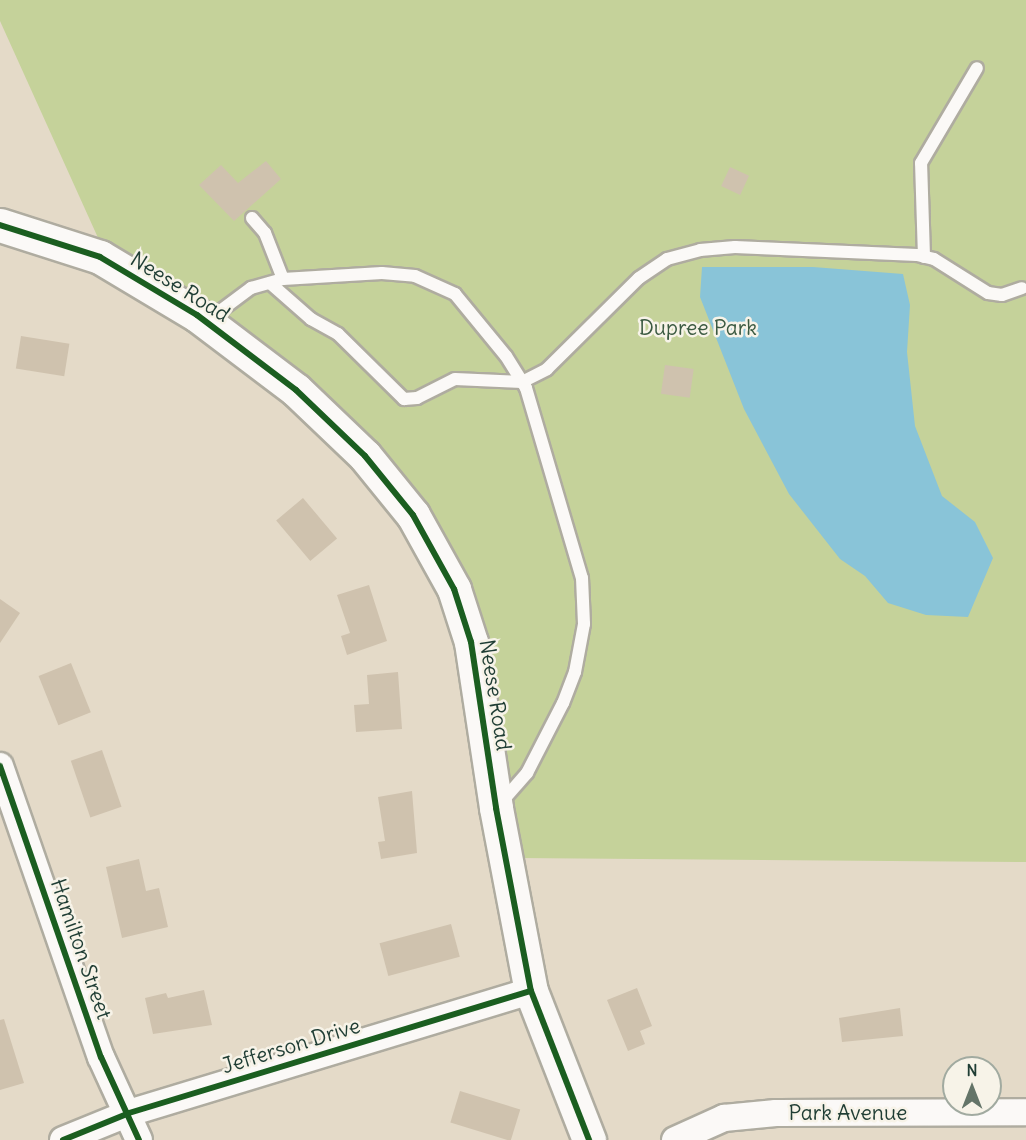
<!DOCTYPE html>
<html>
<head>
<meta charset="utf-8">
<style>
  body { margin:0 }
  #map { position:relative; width:1026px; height:1140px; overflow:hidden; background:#e4dac8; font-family:Delius,sans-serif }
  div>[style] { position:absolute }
  .green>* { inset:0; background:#c5d29a }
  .water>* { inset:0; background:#89c4d8 }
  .building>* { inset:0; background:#cfc2ae; transform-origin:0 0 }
  .roads { filter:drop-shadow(2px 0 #afaca0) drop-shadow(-2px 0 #afaca0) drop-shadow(0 2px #afaca0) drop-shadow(0 -2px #afaca0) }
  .lane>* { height:12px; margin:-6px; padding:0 6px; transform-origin:6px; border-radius:6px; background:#fbf9f7 }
  .street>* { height:26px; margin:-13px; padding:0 13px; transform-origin:13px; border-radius:13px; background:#fbf9f7 }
  .secondary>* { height:33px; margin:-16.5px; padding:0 16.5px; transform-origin:16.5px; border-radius:16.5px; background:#fbf9f7 }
  .cycleway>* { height:6px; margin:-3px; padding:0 3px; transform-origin:3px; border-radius:3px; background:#1b5e20 }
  span { translate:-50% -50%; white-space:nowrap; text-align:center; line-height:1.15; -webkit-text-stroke:5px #f7f3e8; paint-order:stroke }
  .street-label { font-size:21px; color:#1f3d34 }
  .park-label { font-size:21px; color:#3b5a41 }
  .north { position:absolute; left:942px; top:1056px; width:60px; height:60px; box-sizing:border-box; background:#f7f3e8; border:2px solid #a1aaa0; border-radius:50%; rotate:0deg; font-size:16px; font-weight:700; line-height:24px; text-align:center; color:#1f3d34 }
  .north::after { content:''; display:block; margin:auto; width:21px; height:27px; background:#647468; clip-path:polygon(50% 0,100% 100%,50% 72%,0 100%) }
</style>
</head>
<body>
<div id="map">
  <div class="green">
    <i style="clip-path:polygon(0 0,1026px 0,1026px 862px,517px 858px,435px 522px,99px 240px,0 21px)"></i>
  </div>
  <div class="water">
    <i style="clip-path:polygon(702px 267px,813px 267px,903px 274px,910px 305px,907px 352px,915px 426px,942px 496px,975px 522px,993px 558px,968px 617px,926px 615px,888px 603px,865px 576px,840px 559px,789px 494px,744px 409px,700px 297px)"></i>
  </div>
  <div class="building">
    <i style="clip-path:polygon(266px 161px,281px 179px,234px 221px,199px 185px,221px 165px,238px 183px)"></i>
    <i style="left:730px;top:167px;width:21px;height:21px;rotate:25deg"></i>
    <i style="left:21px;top:336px;width:49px;height:33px;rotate:9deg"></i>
    <i style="left:665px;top:365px;width:29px;height:29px;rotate:8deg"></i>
    <i style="left:303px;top:498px;width:53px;height:35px;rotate:50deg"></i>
    <i style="clip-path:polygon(369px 585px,387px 641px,347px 655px,341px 636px,350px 633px,337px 595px)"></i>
    <i style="clip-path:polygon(0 599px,20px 613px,0 643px)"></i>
    <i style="left:71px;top:663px;width:53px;height:35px;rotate:68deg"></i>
    <i style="clip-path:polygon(398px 672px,402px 729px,356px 732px,354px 705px,369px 704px,367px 675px)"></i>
    <i style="left:102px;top:750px;width:60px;height:33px;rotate:71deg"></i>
    <i style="clip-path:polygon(412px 791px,417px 853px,381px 859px,378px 842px,385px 841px,378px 797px)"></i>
    <i style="clip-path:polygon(139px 859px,146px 891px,159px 888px,168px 927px,122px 938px,106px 867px)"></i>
    <i style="left:451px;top:924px;width:34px;height:74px;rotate:75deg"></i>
    <i style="clip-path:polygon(637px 988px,652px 1026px,640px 1031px,645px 1044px,628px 1051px,607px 1000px)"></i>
    <i style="clip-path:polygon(204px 990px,212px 1025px,153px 1034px,145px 998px,166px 993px,168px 998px)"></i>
    <i style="clip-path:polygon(900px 1008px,903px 1036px,842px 1042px,839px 1018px)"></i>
    <i style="clip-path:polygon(4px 1019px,24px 1083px,0 1090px,0 1020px)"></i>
    <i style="left:460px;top:1091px;width:63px;height:33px;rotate:17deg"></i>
  </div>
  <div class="roads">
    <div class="lane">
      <i style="left:252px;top:218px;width:20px;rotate:49deg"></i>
      <i style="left:265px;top:233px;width:49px;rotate:68.6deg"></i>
      <i style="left:924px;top:257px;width:94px;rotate:-91.8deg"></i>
      <i style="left:921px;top:163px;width:110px;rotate:-59.5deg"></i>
      <i style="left:270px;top:283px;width:55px;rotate:41.3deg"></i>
      <i style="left:311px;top:319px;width:31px;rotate:29deg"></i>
      <i style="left:338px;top:334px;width:93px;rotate:44.6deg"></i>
      <i style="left:404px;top:399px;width:13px;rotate:-4deg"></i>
      <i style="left:417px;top:398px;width:42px;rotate:-26.6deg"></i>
      <i style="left:455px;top:379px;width:67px;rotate:2.6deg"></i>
      <i style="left:522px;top:382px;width:28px;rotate:-27deg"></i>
      <i style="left:547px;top:369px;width:129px;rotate:-44.7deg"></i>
      <i style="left:639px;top:278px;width:34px;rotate:-34deg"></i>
      <i style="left:667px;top:259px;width:34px;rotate:-15deg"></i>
      <i style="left:700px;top:250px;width:35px;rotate:-5deg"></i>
      <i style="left:735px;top:247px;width:182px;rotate:2.5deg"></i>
      <i style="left:917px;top:255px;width:17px;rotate:13deg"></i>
      <i style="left:934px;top:259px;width:64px;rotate:32.2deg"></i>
      <i style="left:988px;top:293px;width:14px;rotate:8deg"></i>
      <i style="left:1002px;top:295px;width:21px;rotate:-19deg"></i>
      <i style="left:208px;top:320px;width:54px;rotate:-36.7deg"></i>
      <i style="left:251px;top:288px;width:33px;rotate:-16deg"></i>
      <i style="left:283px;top:279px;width:99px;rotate:-3.5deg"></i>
      <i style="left:382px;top:273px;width:33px;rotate:5deg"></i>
      <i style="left:415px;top:276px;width:44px;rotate:24.2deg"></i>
      <i style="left:455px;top:294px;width:80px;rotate:50.6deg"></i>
      <i style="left:506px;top:356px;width:38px;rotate:58deg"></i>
      <i style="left:526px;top:388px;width:198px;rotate:73.6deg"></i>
      <i style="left:582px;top:578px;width:46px;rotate:87.5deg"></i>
      <i style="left:584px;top:624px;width:49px;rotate:100.6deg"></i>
      <i style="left:575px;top:672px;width:33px;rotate:111deg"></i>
      <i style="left:563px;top:703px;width:79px;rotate:117.2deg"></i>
      <i style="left:527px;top:773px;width:43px;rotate:131.2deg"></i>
    </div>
    <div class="street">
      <i style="left:0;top:766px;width:308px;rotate:70.9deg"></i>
      <i style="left:101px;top:1057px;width:91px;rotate:65.4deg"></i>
      <i style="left:63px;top:1140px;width:71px;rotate:-22.2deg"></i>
      <i style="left:129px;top:1113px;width:420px;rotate:-16.9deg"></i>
      <i style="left:675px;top:1140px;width:54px;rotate:-24.2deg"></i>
      <i style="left:724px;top:1118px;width:52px;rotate:-5.5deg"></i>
      <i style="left:776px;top:1113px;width:250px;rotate:-0.2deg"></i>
    </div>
    <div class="secondary">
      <i style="left:0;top:225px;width:105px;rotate:17.7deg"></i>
      <i style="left:100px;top:257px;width:113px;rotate:30.9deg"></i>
      <i style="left:197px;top:315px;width:124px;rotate:37.1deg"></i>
      <i style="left:296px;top:390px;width:95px;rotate:43.7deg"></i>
      <i style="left:365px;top:456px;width:76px;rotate:50.9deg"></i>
      <i style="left:413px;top:515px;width:85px;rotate:61deg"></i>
      <i style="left:454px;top:589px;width:56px;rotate:72.2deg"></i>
      <i style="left:471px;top:642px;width:168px;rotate:81.4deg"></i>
      <i style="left:496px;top:808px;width:186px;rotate:79.2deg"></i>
      <i style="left:531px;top:991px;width:160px;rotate:68.7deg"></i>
    </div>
  </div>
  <div class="cycleway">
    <i style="left:0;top:225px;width:105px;rotate:17.7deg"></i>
    <i style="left:100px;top:257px;width:113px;rotate:30.9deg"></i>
    <i style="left:197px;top:315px;width:124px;rotate:37.1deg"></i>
    <i style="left:296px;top:390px;width:95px;rotate:43.7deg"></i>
    <i style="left:365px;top:456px;width:76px;rotate:50.9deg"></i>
    <i style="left:413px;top:515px;width:85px;rotate:61deg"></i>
    <i style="left:454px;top:589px;width:56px;rotate:72.2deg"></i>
    <i style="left:471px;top:642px;width:168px;rotate:81.4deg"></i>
    <i style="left:496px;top:808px;width:186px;rotate:79.2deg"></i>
    <i style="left:531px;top:991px;width:160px;rotate:68.7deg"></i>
    <i style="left:0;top:766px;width:308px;rotate:70.9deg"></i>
    <i style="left:101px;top:1057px;width:91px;rotate:65.4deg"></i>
    <i style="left:63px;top:1140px;width:71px;rotate:-22.2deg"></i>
    <i style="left:129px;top:1113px;width:420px;rotate:-16.9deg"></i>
  </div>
  <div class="street-label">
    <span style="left:180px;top:287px;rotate:32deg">Neese Road</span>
    <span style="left:495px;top:695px;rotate:81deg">Neese Road</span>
    <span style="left:81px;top:949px;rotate:71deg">Hamilton Street</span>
    <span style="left:291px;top:1046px;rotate:-17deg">Jefferson Drive</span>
    <span style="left:848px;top:1113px">Park Avenue</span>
  </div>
  <div class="park-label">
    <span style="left:698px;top:328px">Dupree Park</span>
  </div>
  <div class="north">N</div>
</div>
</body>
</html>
